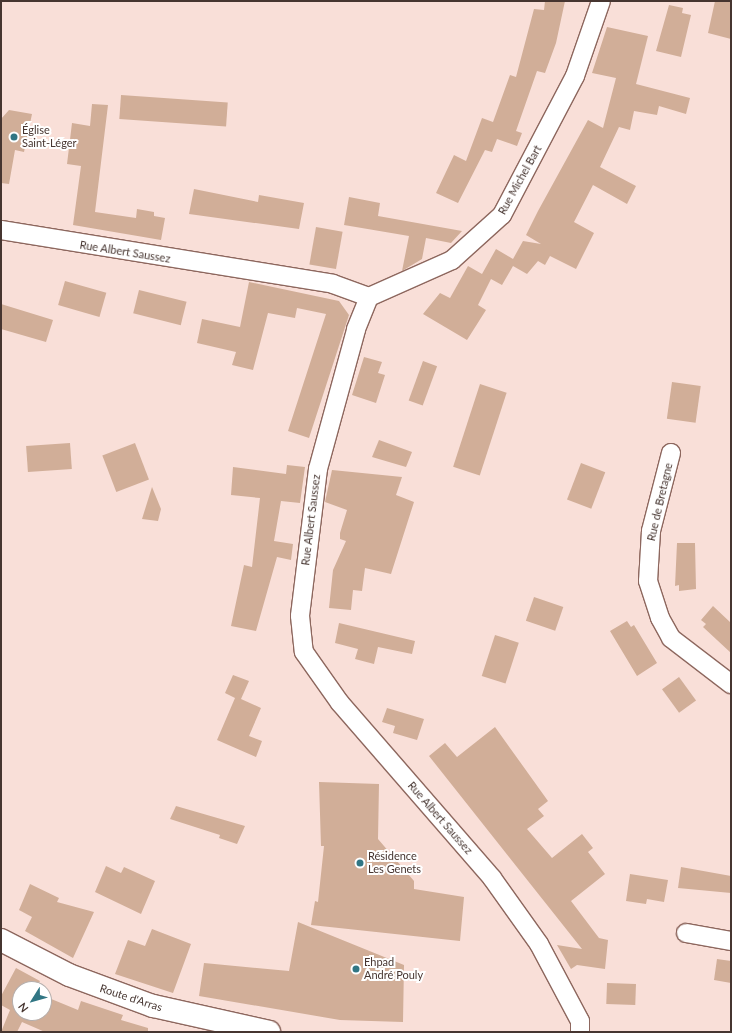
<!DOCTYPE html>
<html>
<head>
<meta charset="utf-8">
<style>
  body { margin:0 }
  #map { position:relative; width:732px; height:1033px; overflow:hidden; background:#f9dfd8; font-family:Lato,sans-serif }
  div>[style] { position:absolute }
  .building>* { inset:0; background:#d1ae98; transform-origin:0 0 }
  .roads { filter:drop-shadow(1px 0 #8d675e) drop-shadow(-1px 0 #8d675e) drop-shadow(0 1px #8d675e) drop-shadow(0 -1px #8d675e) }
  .street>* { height:18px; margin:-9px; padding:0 9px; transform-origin:9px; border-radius:9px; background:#fff }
  .secondary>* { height:22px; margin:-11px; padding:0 11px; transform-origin:11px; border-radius:11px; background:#fff }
  .dots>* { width:11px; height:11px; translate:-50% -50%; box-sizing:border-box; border:2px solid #fff; border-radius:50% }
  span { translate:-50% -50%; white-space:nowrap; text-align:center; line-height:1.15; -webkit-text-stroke:4px #fff; paint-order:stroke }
  .poi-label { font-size:11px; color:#463530 }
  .left { translate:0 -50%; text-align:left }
  .street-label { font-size:11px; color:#463530 }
  .frame { position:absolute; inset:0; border:2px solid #463530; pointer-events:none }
  .north { position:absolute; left:12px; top:981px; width:40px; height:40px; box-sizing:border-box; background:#fff; border:1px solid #b5aeac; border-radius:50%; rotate:233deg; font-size:11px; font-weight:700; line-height:16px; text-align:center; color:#463530 }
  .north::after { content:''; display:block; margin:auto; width:14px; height:18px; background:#317684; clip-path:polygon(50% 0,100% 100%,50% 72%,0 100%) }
</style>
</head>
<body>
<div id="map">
  <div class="building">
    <i style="clip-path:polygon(545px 1px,565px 1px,556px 43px,545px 73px,537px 71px,516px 131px,522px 133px,517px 146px,497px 139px,492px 152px,485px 150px,458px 203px,436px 193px,454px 155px,466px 161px,482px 118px,493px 122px,510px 75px,516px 77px,534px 9px,544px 10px)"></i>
    <i style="clip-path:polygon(715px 1px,731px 1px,731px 39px,708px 33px)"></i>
    <i style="clip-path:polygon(669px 5px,683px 8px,682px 13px,691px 15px,681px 57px,656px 51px)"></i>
    <i style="clip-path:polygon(607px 27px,648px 36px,636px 84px,690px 98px,686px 114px,659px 106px,657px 115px,634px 111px,630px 130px,619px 127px,600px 167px,636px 186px,627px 204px,593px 185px,574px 222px,594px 233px,576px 269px,550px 256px,545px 265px,538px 261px,527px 274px,513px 266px,502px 285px,491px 279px,478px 305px,486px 310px,467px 340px,423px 314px,440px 293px,450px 298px,468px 266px,482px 274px,496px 249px,513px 259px,523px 241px,541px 244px,526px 235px,538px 211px,588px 120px,603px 128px,616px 78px,592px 73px)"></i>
    <i style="left:121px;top:95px;width:107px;height:24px;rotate:4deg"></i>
    <i style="clip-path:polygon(92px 104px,108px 105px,95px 212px,136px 218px,137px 209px,154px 212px,154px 216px,165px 218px,161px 240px,73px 225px,81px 166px,67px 164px,72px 123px,90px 126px)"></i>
    <i style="clip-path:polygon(9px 110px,32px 114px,24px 152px,15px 150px,9px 184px,1px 183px,1px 119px)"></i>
    <i style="clip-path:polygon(194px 189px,258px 202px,259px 195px,304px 203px,299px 229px,189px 214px)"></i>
    <i style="clip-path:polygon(349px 197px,380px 203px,378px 216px,462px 231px,451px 243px,426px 238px,422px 259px,402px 271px,409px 236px,344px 225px)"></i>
    <i style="left:316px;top:227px;width:27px;height:38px;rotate:10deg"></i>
    <i style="left:65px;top:281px;width:43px;height:25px;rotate:16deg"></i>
    <i style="clip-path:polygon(249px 282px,339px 301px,349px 315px,309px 438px,288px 431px,326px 314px,297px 308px,295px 318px,268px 313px,253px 370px,232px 365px,236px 352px,197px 343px,202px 319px,240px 327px)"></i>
    <i style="left:139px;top:290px;width:49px;height:24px;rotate:14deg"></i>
    <i style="clip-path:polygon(1px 304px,53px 320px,46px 342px,1px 329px)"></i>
    <i style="clip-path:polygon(364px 357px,382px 362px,378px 373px,385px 375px,376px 403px,352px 395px)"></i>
    <i style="left:423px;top:361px;width:15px;height:42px;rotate:20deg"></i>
    <i style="left:672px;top:382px;width:29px;height:37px;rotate:8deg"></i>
    <i style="left:480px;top:384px;width:28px;height:87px;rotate:18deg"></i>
    <i style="clip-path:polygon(379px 440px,412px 452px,406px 467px,372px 457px)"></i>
    <i style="left:70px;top:443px;width:26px;height:44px;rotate:86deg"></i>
    <i style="left:135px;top:443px;width:39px;height:35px;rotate:69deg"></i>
    <i style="left:581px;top:463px;width:26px;height:39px;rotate:21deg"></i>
    <i style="clip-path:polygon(287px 465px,305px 467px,300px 503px,281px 501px,274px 541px,293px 544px,291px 560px,277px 557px,256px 631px,231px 626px,244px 565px,252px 567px,260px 498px,231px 495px,233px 467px,286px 474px)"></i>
    <i style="clip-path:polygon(332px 470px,402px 477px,396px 495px,414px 502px,391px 574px,365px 568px,362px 591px,353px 590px,351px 610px,329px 608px,333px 570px,346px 541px,340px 539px,340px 533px,347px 510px,325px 502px)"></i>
    <i style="clip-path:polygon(152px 487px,161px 509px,158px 521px,142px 519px)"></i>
    <i style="clip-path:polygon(677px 543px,695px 543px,696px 589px,679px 591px,679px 585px,675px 586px)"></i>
    <i style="left:534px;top:597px;width:31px;height:25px;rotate:19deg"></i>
    <i style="clip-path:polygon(713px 606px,731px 623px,731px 653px,703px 627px,706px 624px,701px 620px)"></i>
    <i style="clip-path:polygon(627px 621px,631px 627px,634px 625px,657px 663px,637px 676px,610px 631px)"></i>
    <i style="clip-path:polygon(339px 623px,415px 641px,412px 654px,378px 647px,374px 664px,355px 659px,358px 649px,335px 643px)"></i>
    <i style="left:495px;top:635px;width:25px;height:43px;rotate:18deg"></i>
    <i style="clip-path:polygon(233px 675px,249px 681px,241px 699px,261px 708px,249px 736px,262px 741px,256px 757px,217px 740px,235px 698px,225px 693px)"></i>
    <i style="left:679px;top:677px;width:29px;height:21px;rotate:54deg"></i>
    <i style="clip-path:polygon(387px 708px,424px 719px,417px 740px,393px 733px,395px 726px,382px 722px)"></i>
    <i style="clip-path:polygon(495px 727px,548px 801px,538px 809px,544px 816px,527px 829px,552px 858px,582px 834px,593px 848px,588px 852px,605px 874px,571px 901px,599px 938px,608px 940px,605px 969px,577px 965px,571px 969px,557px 945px,582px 949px,429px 756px,445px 743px,457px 757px)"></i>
    <i style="clip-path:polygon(319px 782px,379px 784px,378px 839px,414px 881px,414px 889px,464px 897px,460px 941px,311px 925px,315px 901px,318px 902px,324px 846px,321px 846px)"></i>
    <i style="clip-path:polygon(176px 806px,245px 826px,237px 844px,219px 838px,220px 835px,170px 819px)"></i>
    <i style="clip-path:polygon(106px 866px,121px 873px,124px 867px,155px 881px,141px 914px,95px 892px)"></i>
    <i style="clip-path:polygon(681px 867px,731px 876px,731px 893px,678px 888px)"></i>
    <i style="clip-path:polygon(630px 874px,668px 880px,664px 902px,647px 899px,646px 904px,626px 901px)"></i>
    <i style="clip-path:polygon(30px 884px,59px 898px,57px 902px,94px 912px,73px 958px,25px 931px,32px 917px,19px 910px)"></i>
    <i style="clip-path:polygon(298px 922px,404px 965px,403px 1022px,340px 1020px,199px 996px,204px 963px,289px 971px)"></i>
    <i style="clip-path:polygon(152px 929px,191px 944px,173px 993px,115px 974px,128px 940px,145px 946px)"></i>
    <i style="clip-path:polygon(717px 959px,731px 961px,731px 983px,714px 980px)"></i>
    <i style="clip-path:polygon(16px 968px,40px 981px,36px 989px,20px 989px,20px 1013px,44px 1013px,44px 996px,78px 1010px,81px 1001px,123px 1015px,121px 1020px,148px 1028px,148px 1032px,45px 1032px,22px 1022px,17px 1032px,1px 1032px,10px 1010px,1px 1005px,1px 996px)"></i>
    <i style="left:607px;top:983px;width:29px;height:21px;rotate:2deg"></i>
  </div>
  <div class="roads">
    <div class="street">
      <i style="left:1px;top:230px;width:336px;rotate:9.2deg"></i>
      <i style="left:333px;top:284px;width:38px;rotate:20deg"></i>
      <i style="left:369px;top:297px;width:35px;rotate:112deg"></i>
      <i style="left:356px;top:330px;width:144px;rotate:105.3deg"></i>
      <i style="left:318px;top:469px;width:148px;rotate:97deg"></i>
      <i style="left:300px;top:616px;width:36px;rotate:84deg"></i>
      <i style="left:304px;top:652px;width:62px;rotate:54.8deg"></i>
      <i style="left:340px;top:703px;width:232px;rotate:49deg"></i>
      <i style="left:492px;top:878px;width:81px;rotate:54.5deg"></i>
      <i style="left:539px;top:944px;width:87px;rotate:62deg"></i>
      <i style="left:580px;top:1021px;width:11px;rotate:90deg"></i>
      <i style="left:369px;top:297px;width:91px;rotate:-24deg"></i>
      <i style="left:452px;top:260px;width:67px;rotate:-42deg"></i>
      <i style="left:502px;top:215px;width:157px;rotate:-62.3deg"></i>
      <i style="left:575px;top:76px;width:79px;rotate:-70.9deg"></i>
      <i style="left:671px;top:453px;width:81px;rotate:104.4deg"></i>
      <i style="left:651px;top:531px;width:50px;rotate:93.4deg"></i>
      <i style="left:648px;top:581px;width:39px;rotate:72deg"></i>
      <i style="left:660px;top:618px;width:23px;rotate:61deg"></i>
      <i style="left:671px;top:638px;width:76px;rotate:37.5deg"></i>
      <i style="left:686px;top:933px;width:46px;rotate:10.1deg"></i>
    </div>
    <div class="secondary">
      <i style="left:1px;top:940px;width:76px;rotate:27.2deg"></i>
      <i style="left:69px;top:975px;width:90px;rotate:20.3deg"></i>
      <i style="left:153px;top:1006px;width:119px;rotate:12.6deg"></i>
    </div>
  </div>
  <div class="dots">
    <i style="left:14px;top:137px;background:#317684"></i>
    <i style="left:360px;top:863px;background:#317684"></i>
    <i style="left:356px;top:969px;background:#317684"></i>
  </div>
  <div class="poi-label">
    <span class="left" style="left:22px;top:137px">Église<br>Saint-Léger</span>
    <span class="left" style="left:368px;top:863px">Résidence<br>Les Genets</span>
    <span class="left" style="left:364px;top:969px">Ehpad<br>André Pouly</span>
  </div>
  <div class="street-label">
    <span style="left:520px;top:180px;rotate:-61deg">Rue Michel Bart</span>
    <span style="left:125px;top:252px;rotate:9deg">Rue Albert Saussez</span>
    <span style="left:660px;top:502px;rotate:-77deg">Rue de Bretagne</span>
    <span style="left:311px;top:520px;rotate:-83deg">Rue Albert Saussez</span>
    <span style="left:440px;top:818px;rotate:49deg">Rue Albert Saussez</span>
    <span style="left:131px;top:998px;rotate:18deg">Route d'Arras</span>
  </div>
  <div class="frame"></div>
  <div class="north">N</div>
</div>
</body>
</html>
